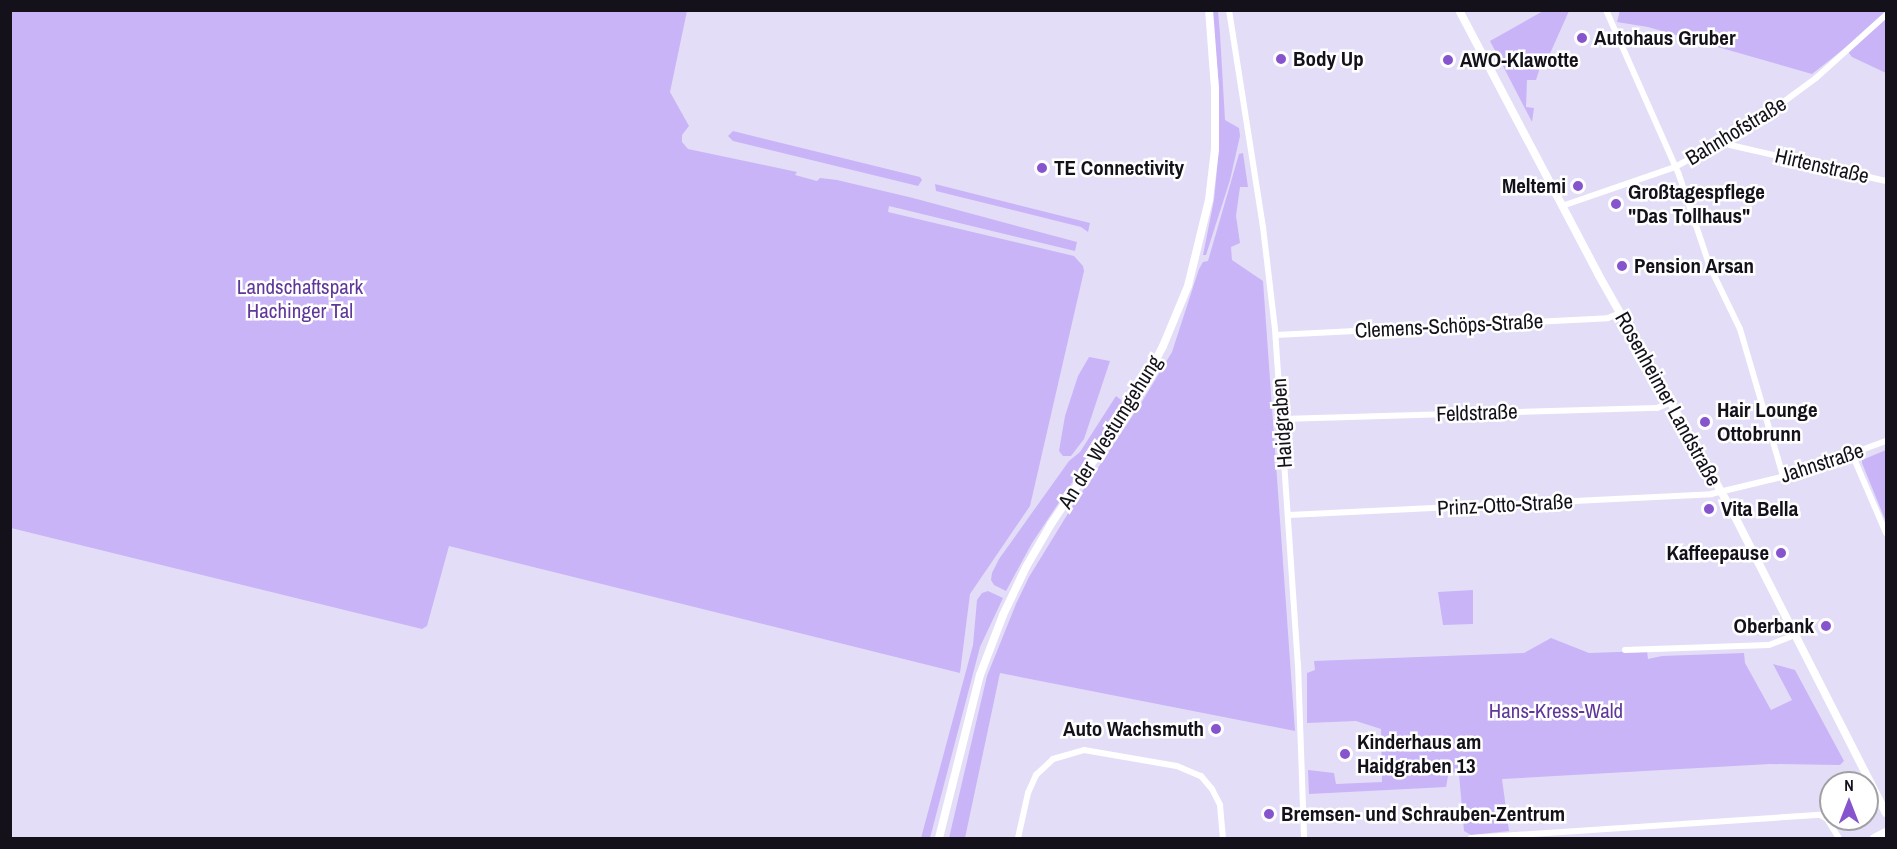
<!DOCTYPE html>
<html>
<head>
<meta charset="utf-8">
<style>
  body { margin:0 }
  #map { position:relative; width:1897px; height:849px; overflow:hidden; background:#e4ddf7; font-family:"Archivo Narrow",sans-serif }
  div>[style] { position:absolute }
  .green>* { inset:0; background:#c9b4f7 }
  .minor>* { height:6px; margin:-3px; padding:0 3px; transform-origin:3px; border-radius:3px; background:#fff }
  .secondary>* { height:8px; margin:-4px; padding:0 4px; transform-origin:4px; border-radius:4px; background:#fff }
  .dots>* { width:16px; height:16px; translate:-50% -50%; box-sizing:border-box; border:3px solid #fff; border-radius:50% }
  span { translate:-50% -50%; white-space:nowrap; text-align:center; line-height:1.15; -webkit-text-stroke:5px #fff; paint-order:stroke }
  .poi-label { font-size:21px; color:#14111a; font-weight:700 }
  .left { translate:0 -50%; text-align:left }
  .right { translate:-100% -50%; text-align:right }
  .street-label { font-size:21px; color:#14111a }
  .park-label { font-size:21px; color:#5f3799 }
  .frame { position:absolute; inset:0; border:12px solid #14111a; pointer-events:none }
  .north { position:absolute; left:1819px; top:771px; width:60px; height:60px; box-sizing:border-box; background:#fff; border:2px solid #a1a0a3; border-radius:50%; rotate:0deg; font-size:16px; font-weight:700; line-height:24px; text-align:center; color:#14111a }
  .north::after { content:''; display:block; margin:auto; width:21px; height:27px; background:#8655ce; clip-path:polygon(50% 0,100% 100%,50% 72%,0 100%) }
</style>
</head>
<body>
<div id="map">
  <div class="green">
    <i style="clip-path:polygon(11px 10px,687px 11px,670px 92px,689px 126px,682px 135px,682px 142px,688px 149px,797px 172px,795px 175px,817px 181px,820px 178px,837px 180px,913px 198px,1077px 242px,1075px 251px,889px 206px,888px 212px,1074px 256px,1083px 266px,1084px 271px,1030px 506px,970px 594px,960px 673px,449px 546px,427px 626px,422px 629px,11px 528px)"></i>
    <i style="clip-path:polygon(1545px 10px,1569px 11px,1548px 58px,1543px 58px,1536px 80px,1527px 80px,1526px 107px,1534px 108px,1532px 122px,1490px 41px)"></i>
    <i style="clip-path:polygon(1620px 10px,1886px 11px,1886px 73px,1852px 57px,1845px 48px,1812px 74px,1648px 27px,1617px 22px)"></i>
    <i style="clip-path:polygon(1212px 11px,1218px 11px,1220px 34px,1225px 120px,1239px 128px,1240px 136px,1230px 180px,1206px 255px,1203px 255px,1214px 200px,1219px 149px,1219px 88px)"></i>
    <i style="clip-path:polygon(733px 131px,920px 177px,922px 180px,918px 186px,733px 141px,728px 136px)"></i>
    <i style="clip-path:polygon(1243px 153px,1248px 187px,1240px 187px,1236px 216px,1240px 243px,1231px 247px,1232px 260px,1263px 281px,1295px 731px,1000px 673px,965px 838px,949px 838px,987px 676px,1016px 604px,1029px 577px,1072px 507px,1143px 400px,1172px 352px,1199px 269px,1203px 262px,1208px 261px,1239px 154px)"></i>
    <i style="clip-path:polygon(935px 184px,1090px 223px,1088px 232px,1081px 227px,936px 191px)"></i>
    <i style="clip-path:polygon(1089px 357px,1110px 361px,1084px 439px,1071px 456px,1063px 456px,1059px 451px,1065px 416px,1078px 376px)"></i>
    <i style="clip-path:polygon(1116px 396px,1125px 403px,1032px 543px,1006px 591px,994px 585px,991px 580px,992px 573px,999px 559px,1069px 461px,1080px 452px)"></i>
    <i style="clip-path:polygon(1886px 450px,1886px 522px,1862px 463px,1862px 460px)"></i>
    <i style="clip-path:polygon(1473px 590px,1473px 624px,1443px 625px,1438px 592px)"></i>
    <i style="clip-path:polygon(988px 591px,1003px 598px,980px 647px,930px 838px,921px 838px,973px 645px,977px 600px,982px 593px)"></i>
    <i style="clip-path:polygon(1551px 638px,1589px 653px,1647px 651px,1648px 659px,1662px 656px,1744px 653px,1745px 663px,1771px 710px,1792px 700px,1773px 664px,1795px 670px,1844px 761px,1840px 765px,1770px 764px,1502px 779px,1509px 831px,1471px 835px,1464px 831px,1459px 774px,1449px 771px,1446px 787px,1309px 794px,1308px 770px,1334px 773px,1336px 784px,1382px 782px,1381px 729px,1356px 721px,1307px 723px,1307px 673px,1315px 670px,1314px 661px,1524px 653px)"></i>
  </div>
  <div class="minor">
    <i style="left:1229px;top:10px;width:220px;rotate:81.1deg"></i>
    <i style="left:1263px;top:227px;width:103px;rotate:83.3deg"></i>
    <i style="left:1275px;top:329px;width:336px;rotate:86.1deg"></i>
    <i style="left:1298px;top:664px;width:174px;rotate:88deg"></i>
    <i style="left:1606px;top:10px;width:180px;rotate:66.1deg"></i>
    <i style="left:1679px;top:175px;width:97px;rotate:71.4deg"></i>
    <i style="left:1710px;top:267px;width:69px;rotate:64.2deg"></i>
    <i style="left:1740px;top:329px;width:153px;rotate:73.7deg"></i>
    <i style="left:1723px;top:141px;width:8px;rotate:30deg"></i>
    <i style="left:1730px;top:145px;width:160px;rotate:13deg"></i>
    <i style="left:1562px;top:206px;width:120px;rotate:-19deg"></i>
    <i style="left:1675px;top:167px;width:55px;rotate:-28.4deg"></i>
    <i style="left:1723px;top:141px;width:42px;rotate:-30.3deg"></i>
    <i style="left:1759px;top:120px;width:71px;rotate:-36.4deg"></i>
    <i style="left:1816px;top:78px;width:94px;rotate:-42deg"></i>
    <i style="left:1276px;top:335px;width:332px;rotate:-2.9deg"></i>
    <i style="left:1608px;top:318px;width:13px;rotate:-23deg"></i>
    <i style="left:1282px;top:419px;width:375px;rotate:-1.7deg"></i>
    <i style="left:1657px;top:408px;width:15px;rotate:-23deg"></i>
    <i style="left:1852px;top:454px;width:86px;rotate:66.7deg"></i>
    <i style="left:1289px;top:515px;width:423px;rotate:-2.8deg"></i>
    <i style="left:1711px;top:494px;width:94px;rotate:-13.6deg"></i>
    <i style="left:1802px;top:472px;width:90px;rotate:-20.3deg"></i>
    <i style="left:1625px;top:650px;width:144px;rotate:-2deg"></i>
    <i style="left:1769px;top:645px;width:28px;rotate:-21deg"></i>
    <i style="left:1018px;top:838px;width:46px;rotate:-77.5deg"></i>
    <i style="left:1028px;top:793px;width:20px;rotate:-66deg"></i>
    <i style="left:1036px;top:775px;width:23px;rotate:-43deg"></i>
    <i style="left:1053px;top:759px;width:32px;rotate:-16deg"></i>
    <i style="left:1084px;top:750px;width:94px;rotate:9.8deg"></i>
    <i style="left:1177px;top:766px;width:26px;rotate:23deg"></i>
    <i style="left:1201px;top:776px;width:17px;rotate:50deg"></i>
    <i style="left:1212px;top:789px;width:18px;rotate:63deg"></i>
    <i style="left:1220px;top:805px;width:33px;rotate:85deg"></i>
    <i style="left:1471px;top:838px;width:350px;rotate:-3.8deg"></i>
    <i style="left:1820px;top:815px;width:8px;rotate:30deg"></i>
    <i style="left:1827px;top:819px;width:22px;rotate:58deg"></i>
  </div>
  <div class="secondary">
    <i style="left:1459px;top:10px;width:298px;rotate:62.2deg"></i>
    <i style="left:1598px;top:274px;width:270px;rotate:60.5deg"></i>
    <i style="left:1731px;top:509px;width:341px;rotate:63deg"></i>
    <i style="left:939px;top:838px;width:168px;rotate:-75.9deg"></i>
    <i style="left:980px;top:675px;width:64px;rotate:-69deg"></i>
    <i style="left:1003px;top:615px;width:53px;rotate:-64.4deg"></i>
    <i style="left:1026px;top:567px;width:50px;rotate:-59.8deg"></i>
    <i style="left:1051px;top:524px;width:154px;rotate:-56.1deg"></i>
    <i style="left:1137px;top:396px;width:56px;rotate:-62.5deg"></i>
    <i style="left:1163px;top:346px;width:65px;rotate:-67.4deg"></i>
    <i style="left:1188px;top:286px;width:89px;rotate:-76.3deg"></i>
    <i style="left:1209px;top:200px;width:51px;rotate:-83.3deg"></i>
    <i style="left:1215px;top:149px;width:60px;rotate:-90deg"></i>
    <i style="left:1215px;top:89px;width:79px;rotate:-94.3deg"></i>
    <i style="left:1874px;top:838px;width:13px;rotate:-27deg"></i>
  </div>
  <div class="dots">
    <i style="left:1582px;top:38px;background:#8655ce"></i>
    <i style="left:1281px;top:59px;background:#8655ce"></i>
    <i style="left:1448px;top:60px;background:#8655ce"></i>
    <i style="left:1042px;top:168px;background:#8655ce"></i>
    <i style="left:1578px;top:186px;background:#8655ce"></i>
    <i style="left:1616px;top:204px;background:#8655ce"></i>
    <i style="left:1622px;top:266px;background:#8655ce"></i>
    <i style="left:1705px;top:422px;background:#8655ce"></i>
    <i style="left:1709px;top:509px;background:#8655ce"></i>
    <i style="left:1781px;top:553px;background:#8655ce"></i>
    <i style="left:1826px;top:626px;background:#8655ce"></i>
    <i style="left:1216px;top:729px;background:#8655ce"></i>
    <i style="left:1345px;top:754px;background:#8655ce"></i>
    <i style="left:1269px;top:814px;background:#8655ce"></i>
  </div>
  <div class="poi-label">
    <span class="left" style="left:1594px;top:38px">Autohaus Gruber</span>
    <span class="left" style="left:1293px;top:59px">Body Up</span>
    <span class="left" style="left:1460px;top:60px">AWO-Klawotte</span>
    <span class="left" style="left:1054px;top:168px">TE Connectivity</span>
    <span class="right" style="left:1566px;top:186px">Meltemi</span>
    <span class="left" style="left:1628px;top:204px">Großtagespflege<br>"Das Tollhaus"</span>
    <span class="left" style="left:1634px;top:266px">Pension Arsan</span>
    <span class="left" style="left:1717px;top:422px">Hair Lounge<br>Ottobrunn</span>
    <span class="left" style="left:1721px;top:509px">Vita Bella</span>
    <span class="right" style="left:1769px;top:553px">Kaffeepause</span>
    <span class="right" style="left:1814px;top:626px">Oberbank</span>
    <span class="right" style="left:1204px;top:729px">Auto Wachsmuth</span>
    <span class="left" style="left:1357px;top:754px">Kinderhaus am<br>Haidgraben 13</span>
    <span class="left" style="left:1281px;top:814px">Bremsen- und Schrauben-Zentrum</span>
  </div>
  <div class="street-label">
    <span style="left:1736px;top:131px;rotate:-31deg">Bahnhofstraße</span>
    <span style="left:1822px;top:166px;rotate:13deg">Hirtenstraße</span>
    <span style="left:1449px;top:326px;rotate:-3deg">Clemens-Schöps-Straße</span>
    <span style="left:1668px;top:399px;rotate:61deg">Rosenheimer Landstraße</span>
    <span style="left:1477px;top:413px;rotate:-2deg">Feldstraße</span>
    <span style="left:1282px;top:423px;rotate:-94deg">Haidgraben</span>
    <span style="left:1110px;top:432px;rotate:-58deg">An der Westumgehung</span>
    <span style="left:1822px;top:463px;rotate:-18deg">Jahnstraße</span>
    <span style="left:1505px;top:505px;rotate:-3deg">Prinz-Otto-Straße</span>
  </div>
  <div class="park-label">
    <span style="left:300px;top:299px">Landschaftspark<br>Hachinger Tal</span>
    <span style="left:1556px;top:711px">Hans-Kress-Wald</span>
  </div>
  <div class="frame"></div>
  <div class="north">N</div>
</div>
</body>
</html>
